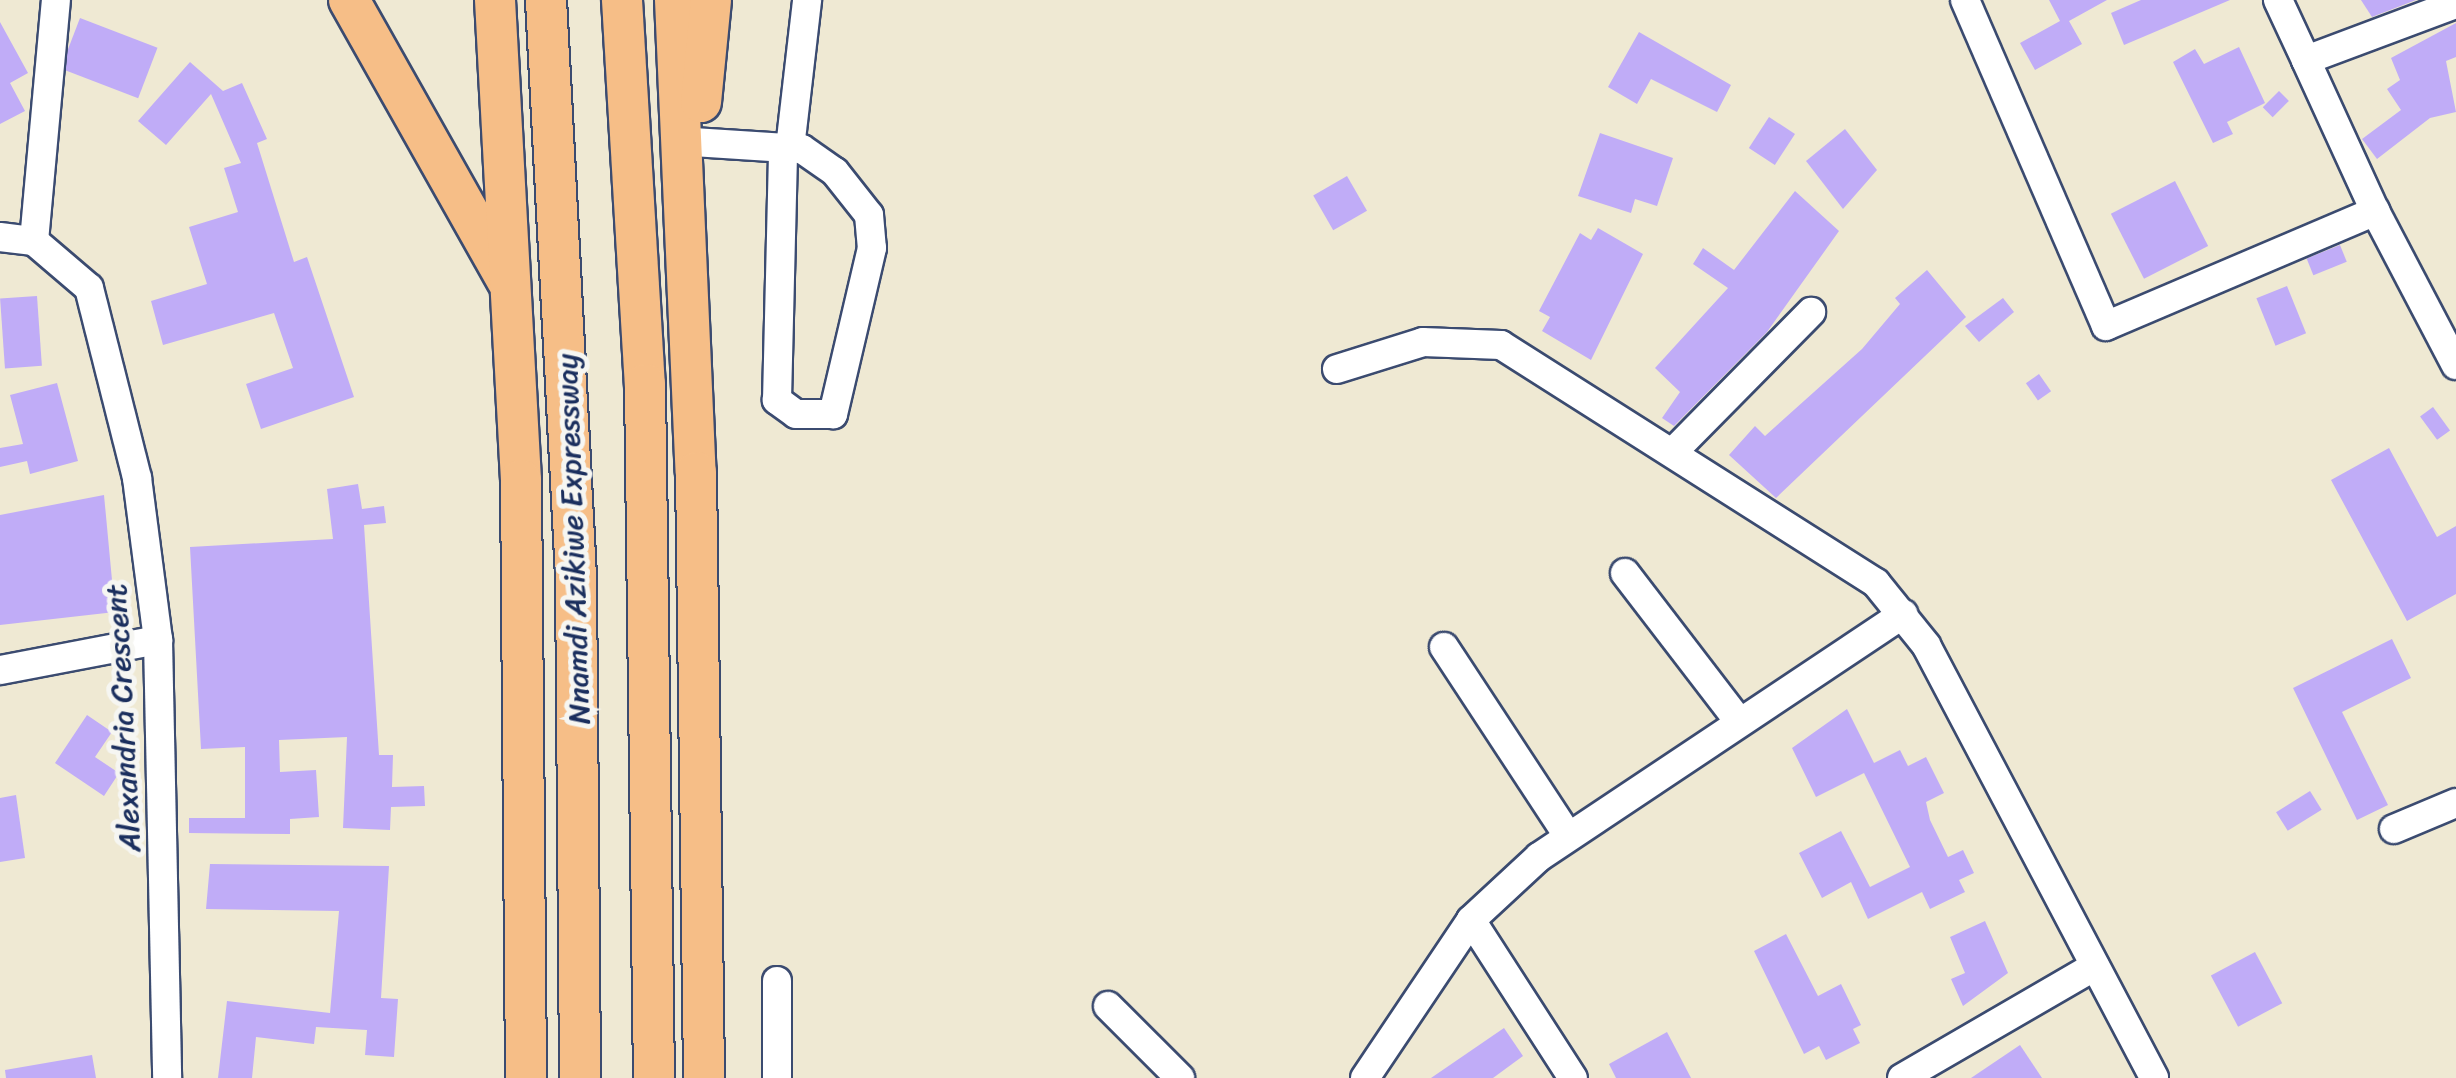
<!DOCTYPE html>
<html>
<head>
<meta charset="utf-8">
<style>
  body { margin:0 }
  #map { position:relative; width:2456px; height:1078px; overflow:hidden; background:#efe9d3; font-family:Sriracha,sans-serif }
  div>[style] { position:absolute }
  .building>* { inset:0; background:#c0acf7; transform-origin:0 0 }
  .roads { filter:drop-shadow(2px 0 #3b4b70) drop-shadow(-2px 0 #3b4b70) drop-shadow(0 2px #3b4b70) drop-shadow(0 -2px #3b4b70) }
  .minor>* { height:28px; margin:-14px; padding:0 14px; transform-origin:14px; border-radius:14px; background:#fff }
  .highway>* { height:40px; margin:-20px; padding:0 20px; transform-origin:20px; border-radius:20px; background:#f6be87 }
  span { translate:-50% -50%; white-space:nowrap; text-align:center; line-height:1.15; -webkit-text-stroke:10px #f6f6f2; paint-order:stroke }
  .street-label { font-size:30px; color:#1b2f5e }
</style>
</head>
<body>
<div id="map">
  <div class="building">
    <i style="clip-path:polygon(2049px 0,2107px 0,2069px 21px,2082px 44px,2035px 70px,2020px 43px,2060px 21px)"></i>
    <i style="clip-path:polygon(2141px 0,2230px 0,2124px 45px,2111px 13px)"></i>
    <i style="clip-path:polygon(2361px 0,2416px 0,2372px 17px)"></i>
    <i style="left:80px;top:18px;width:83px;height:54px;rotate:21deg"></i>
    <i style="clip-path:polygon(0 22px,28px 73px,10px 83px,25px 111px,0 124px)"></i>
    <i style="clip-path:polygon(2456px 23px,2456px 57px,2446px 61px,2456px 112px,2430px 118px,2377px 159px,2362px 139px,2401px 110px,2387px 89px,2400px 80px,2391px 58px)"></i>
    <i style="clip-path:polygon(1639px 32px,1731px 85px,1717px 112px,1651px 79px,1637px 104px,1608px 87px)"></i>
    <i style="clip-path:polygon(2239px 47px,2265px 103px,2227px 122px,2233px 134px,2213px 143px,2173px 62px,2195px 49px,2204px 64px)"></i>
    <i style="clip-path:polygon(190px 62px,223px 91px,242px 83px,267px 139px,257px 143px,294px 262px,307px 257px,354px 397px,261px 429px,246px 384px,293px 368px,274px 313px,163px 345px,151px 301px,207px 284px,189px 227px,238px 212px,224px 168px,241px 163px,211px 94px,166px 145px,138px 121px)"></i>
    <i style="left:2279px;top:91px;width:14px;height:23px;rotate:45deg"></i>
    <i style="left:1769px;top:117px;width:31px;height:37px;rotate:33deg"></i>
    <i style="clip-path:polygon(1845px 129px,1877px 170px,1843px 209px,1806px 161px)"></i>
    <i style="clip-path:polygon(1600px 133px,1673px 158px,1657px 206px,1635px 199px,1631px 213px,1578px 196px)"></i>
    <i style="left:1347px;top:176px;width:40px;height:39px;rotate:60deg"></i>
    <i style="left:2175px;top:181px;width:73px;height:72px;rotate:63deg"></i>
    <i style="clip-path:polygon(1795px 191px,1839px 231px,1767px 332px,1674px 426px,1662px 418px,1680px 392px,1655px 368px,1728px 288px,1693px 264px,1703px 248px,1734px 270px)"></i>
    <i style="clip-path:polygon(1598px 228px,1643px 254px,1591px 360px,1542px 331px,1550px 317px,1539px 311px,1580px 233px,1591px 240px)"></i>
    <i style="left:2340px;top:245px;width:18px;height:36px;rotate:68deg"></i>
    <i style="clip-path:polygon(1927px 270px,1966px 317px,1776px 498px,1729px 455px,1755px 426px,1765px 436px,1862px 349px,1900px 304px,1895px 298px)"></i>
    <i style="left:2287px;top:286px;width:51px;height:33px;rotate:68deg"></i>
    <i style="left:37px;top:296px;width:70px;height:37px;rotate:86deg"></i>
    <i style="clip-path:polygon(2003px 298px,2014px 312px,1979px 342px,1965px 326px)"></i>
    <i style="left:2039px;top:374px;width:21px;height:16px;rotate:55deg"></i>
    <i style="clip-path:polygon(57px 383px,78px 461px,30px 474px,27px 461px,0 467px,0 448px,23px 444px,10px 395px)"></i>
    <i style="left:2433px;top:407px;width:29px;height:16px;rotate:54deg"></i>
    <i style="clip-path:polygon(2389px 448px,2437px 537px,2456px 526px,2456px 594px,2407px 621px,2331px 480px)"></i>
    <i style="clip-path:polygon(358px 484px,362px 509px,384px 506px,386px 523px,364px 525px,379px 755px,393px 755px,392px 787px,424px 786px,425px 806px,391px 807px,390px 830px,343px 828px,347px 737px,279px 740px,280px 772px,316px 770px,319px 817px,290px 819px,290px 834px,189px 833px,189px 818px,245px 818px,245px 747px,201px 749px,190px 547px,333px 539px,327px 489px)"></i>
    <i style="clip-path:polygon(104px 495px,115px 612px,0 625px,0 515px)"></i>
    <i style="clip-path:polygon(2392px 639px,2411px 678px,2342px 712px,2388px 805px,2357px 820px,2293px 688px)"></i>
    <i style="clip-path:polygon(1847px 709px,1874px 763px,1900px 750px,1908px 766px,1926px 757px,1944px 793px,1926px 802px,1930px 820px,1948px 857px,1963px 850px,1974px 873px,1959px 880px,1965px 892px,1930px 909px,1922px 892px,1868px 919px,1851px 882px,1822px 898px,1799px 853px,1841px 831px,1870px 887px,1910px 867px,1864px 773px,1816px 797px,1792px 748px)"></i>
    <i style="clip-path:polygon(87px 715px,112px 732px,95px 757px,119px 773px,104px 796px,55px 763px)"></i>
    <i style="left:2310px;top:791px;width:22px;height:40px;rotate:58deg"></i>
    <i style="clip-path:polygon(16px 795px,25px 858px,0 862px,0 798px)"></i>
    <i style="clip-path:polygon(210px 864px,389px 866px,381px 998px,398px 999px,394px 1057px,365px 1055px,367px 1030px,316px 1027px,314px 1044px,256px 1037px,252px 1078px,218px 1078px,227px 1001px,330px 1013px,339px 911px,206px 909px)"></i>
    <i style="clip-path:polygon(1985px 921px,2008px 973px,1963px 1006px,1951px 979px,1965px 973px,1950px 937px)"></i>
    <i style="clip-path:polygon(1786px 934px,1818px 996px,1841px 984px,1861px 1025px,1853px 1029px,1860px 1043px,1826px 1060px,1819px 1046px,1804px 1054px,1754px 951px)"></i>
    <i style="left:2255px;top:952px;width:58px;height:50px;rotate:62deg"></i>
    <i style="clip-path:polygon(1504px 1028px,1523px 1056px,1493px 1078px,1431px 1078px)"></i>
    <i style="clip-path:polygon(1667px 1032px,1691px 1078px,1616px 1078px,1609px 1064px)"></i>
    <i style="clip-path:polygon(2020px 1045px,2042px 1078px,1971px 1078px)"></i>
    <i style="clip-path:polygon(92px 1055px,96px 1078px,6px 1078px,5px 1070px)"></i>
  </div>
  <div class="roads">
    <div class="minor">
      <i style="left:1965px;top:0;width:355px;rotate:66.6deg"></i>
      <i style="left:2106px;top:326px;width:293px;rotate:-23.1deg"></i>
      <i style="left:2375px;top:211px;width:166px;rotate:-114.6deg"></i>
      <i style="left:2278px;top:0;width:66px;rotate:65deg"></i>
      <i style="left:2306px;top:60px;width:160px;rotate:-20.5deg"></i>
      <i style="left:693px;top:142px;width:109px;rotate:3.7deg"></i>
      <i style="left:802px;top:149px;width:40px;rotate:34.9deg"></i>
      <i style="left:835px;top:172px;width:55px;rotate:51.7deg"></i>
      <i style="left:869px;top:215px;width:33px;rotate:85deg"></i>
      <i style="left:872px;top:248px;width:171px;rotate:103.2deg"></i>
      <i style="left:833px;top:414px;width:37px;rotate:180deg"></i>
      <i style="left:796px;top:414px;width:24px;rotate:-144deg"></i>
      <i style="left:777px;top:400px;width:252px;rotate:-88.6deg"></i>
      <i style="left:790px;top:148px;width:149px;rotate:-83.4deg"></i>
      <i style="left:2375px;top:211px;width:174px;rotate:62.3deg"></i>
      <i style="left:0;top:237px;width:34px;rotate:7deg"></i>
      <i style="left:34px;top:241px;width:72px;rotate:40.5deg"></i>
      <i style="left:89px;top:288px;width:196px;rotate:75.8deg"></i>
      <i style="left:137px;top:478px;width:163px;rotate:82.6deg"></i>
      <i style="left:158px;top:640px;width:438px;rotate:88.8deg"></i>
      <i style="left:34px;top:241px;width:242px;rotate:-84.8deg"></i>
      <i style="left:1337px;top:369px;width:90px;rotate:-17.4deg"></i>
      <i style="left:1423px;top:342px;width:78px;rotate:2.2deg"></i>
      <i style="left:1501px;top:345px;width:444px;rotate:32.4deg"></i>
      <i style="left:1876px;top:583px;width:80px;rotate:51.1deg"></i>
      <i style="left:1926px;top:645px;width:489px;rotate:62.2deg"></i>
      <i style="left:1675px;top:450px;width:194px;rotate:-45.4deg"></i>
      <i style="left:1625px;top:573px;width:184px;rotate:52.5deg"></i>
      <i style="left:1444px;top:647px;width:224px;rotate:56.7deg"></i>
      <i style="left:0;top:670px;width:161px;rotate:-10.8deg"></i>
      <i style="left:2394px;top:829px;width:67px;rotate:-22.8deg"></i>
      <i style="left:1471px;top:920px;width:188px;rotate:57.2deg"></i>
      <i style="left:1108px;top:1006px;width:102px;rotate:45deg"></i>
      <i style="left:777px;top:1078px;width:97px;rotate:-90deg"></i>
      <i style="left:1365px;top:1078px;width:190px;rotate:-56.1deg"></i>
      <i style="left:1471px;top:920px;width:93px;rotate:-42.8deg"></i>
      <i style="left:1539px;top:857px;width:438px;rotate:-33.7deg"></i>
      <i style="left:1902px;top:1078px;width:223px;rotate:-30.1deg"></i>
    </div>
    <div class="highway">
      <i style="left:349px;top:0;width:322px;rotate:60.6deg"></i>
      <i style="left:495px;top:0;width:481px;rotate:86.9deg"></i>
      <i style="left:521px;top:480px;width:598px;rotate:89.52deg"></i>
      <i style="left:546px;top:0;width:577px;rotate:87.02deg"></i>
      <i style="left:576px;top:576px;width:502px;rotate:89.54deg"></i>
      <i style="left:622px;top:0;width:385px;rotate:86.6deg"></i>
      <i style="left:645px;top:384px;width:694px;rotate:89.26deg"></i>
      <i style="left:675px;top:0;width:472px;rotate:87.5deg"></i>
      <i style="left:696px;top:472px;width:606px;rotate:89.24deg"></i>
      <i style="left:701px;top:102px;width:102px;rotate:-84.4deg"></i>
    </div>
  </div>
  <div class="street-label">
    <span style="left:573px;top:539px;rotate:-92deg">Nnamdi Azikiwe Expressway</span>
    <span style="left:123px;top:718px;rotate:-93deg">Alexandria Crescent</span>
  </div>
</div>
</body>
</html>
